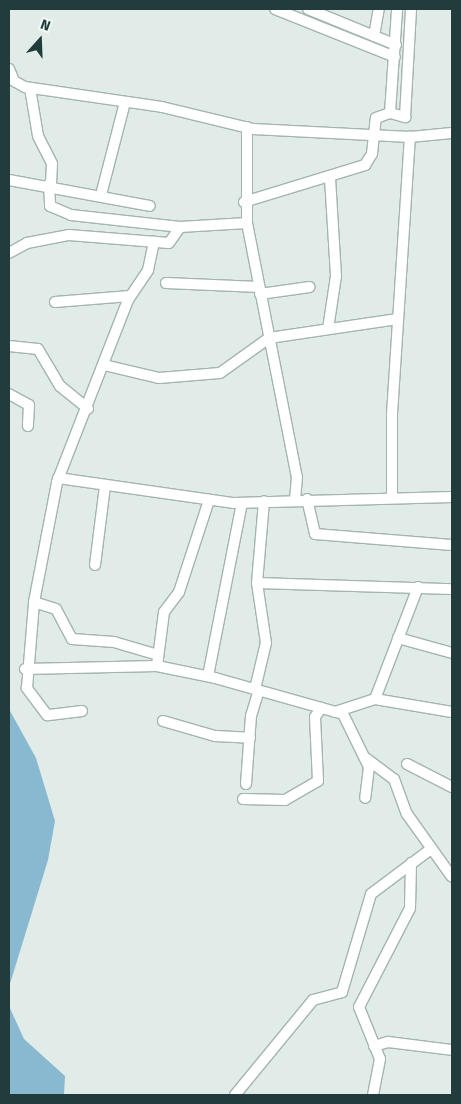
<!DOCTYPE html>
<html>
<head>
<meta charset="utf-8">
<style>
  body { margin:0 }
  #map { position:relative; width:461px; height:1104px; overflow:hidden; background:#e1ece9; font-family:"Fira Sans",sans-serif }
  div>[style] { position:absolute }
  .water>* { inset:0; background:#89b9d1 }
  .roads { filter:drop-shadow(1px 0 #a4b4b1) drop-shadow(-1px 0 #a4b4b1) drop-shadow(0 1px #a4b4b1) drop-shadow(0 -1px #a4b4b1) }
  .street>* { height:10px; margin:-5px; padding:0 5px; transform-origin:5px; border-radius:5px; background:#fff }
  span { translate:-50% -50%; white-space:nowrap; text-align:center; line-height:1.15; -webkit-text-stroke:5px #f2f8f6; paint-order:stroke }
  .frame { position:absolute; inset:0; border:10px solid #213c3a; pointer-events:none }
  .north { position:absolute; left:15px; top:15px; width:50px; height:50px; -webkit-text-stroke:4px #f2f8f6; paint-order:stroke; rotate:20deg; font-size:14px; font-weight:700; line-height:20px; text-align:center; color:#213c3a }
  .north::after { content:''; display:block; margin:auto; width:18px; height:22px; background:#213c3a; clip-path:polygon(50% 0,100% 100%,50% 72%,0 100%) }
</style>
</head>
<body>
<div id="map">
  <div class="water">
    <i style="clip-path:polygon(9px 709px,36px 758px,55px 821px,48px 860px,9px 987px)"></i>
    <i style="clip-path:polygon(9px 1006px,24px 1039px,65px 1076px,64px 1095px,9px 1095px)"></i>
  </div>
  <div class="roads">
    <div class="street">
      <i style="left:275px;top:9px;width:129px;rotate:21.8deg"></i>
      <i style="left:308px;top:9px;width:95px;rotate:22.2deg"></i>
      <i style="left:374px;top:36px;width:27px;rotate:-80deg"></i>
      <i style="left:9px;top:69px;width:13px;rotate:67deg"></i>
      <i style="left:14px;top:81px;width:13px;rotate:29deg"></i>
      <i style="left:25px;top:87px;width:138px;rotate:8.3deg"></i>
      <i style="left:162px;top:107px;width:94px;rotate:13.6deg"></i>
      <i style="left:253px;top:129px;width:157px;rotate:2.9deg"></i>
      <i style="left:410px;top:137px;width:42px;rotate:-5.4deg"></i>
      <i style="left:30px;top:88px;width:49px;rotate:80.5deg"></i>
      <i style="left:38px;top:136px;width:31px;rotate:63deg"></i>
      <i style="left:52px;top:164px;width:21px;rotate:93deg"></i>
      <i style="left:390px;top:113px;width:104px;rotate:-86.1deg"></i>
      <i style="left:247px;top:127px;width:96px;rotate:90deg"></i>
      <i style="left:247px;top:223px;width:259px;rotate:78.9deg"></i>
      <i style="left:297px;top:477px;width:23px;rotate:95deg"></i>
      <i style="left:9px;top:180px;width:143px;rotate:10.4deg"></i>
      <i style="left:49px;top:184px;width:22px;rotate:87deg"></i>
      <i style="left:50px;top:206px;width:23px;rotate:23deg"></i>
      <i style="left:71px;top:215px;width:110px;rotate:6.3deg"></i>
      <i style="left:180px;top:227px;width:67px;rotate:-3.4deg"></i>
      <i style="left:101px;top:195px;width:96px;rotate:-75.5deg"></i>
      <i style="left:244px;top:202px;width:127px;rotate:-17deg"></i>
      <i style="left:365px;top:165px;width:13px;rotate:-58deg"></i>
      <i style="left:372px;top:154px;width:36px;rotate:-84deg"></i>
      <i style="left:376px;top:118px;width:15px;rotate:-20deg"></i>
      <i style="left:390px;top:113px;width:16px;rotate:15deg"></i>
      <i style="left:405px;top:117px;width:108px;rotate:-86.8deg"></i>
      <i style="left:9px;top:253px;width:21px;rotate:-29deg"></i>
      <i style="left:27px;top:243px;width:43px;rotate:-10.8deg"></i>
      <i style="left:69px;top:235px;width:100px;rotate:4.6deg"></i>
      <i style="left:169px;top:243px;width:19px;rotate:-55deg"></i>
      <i style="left:166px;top:283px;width:93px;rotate:2.5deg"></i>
      <i style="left:260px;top:294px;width:50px;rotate:-8deg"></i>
      <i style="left:55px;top:302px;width:75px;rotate:-4.6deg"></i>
      <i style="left:328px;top:329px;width:54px;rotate:-81.4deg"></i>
      <i style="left:336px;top:276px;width:98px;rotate:-93.5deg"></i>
      <i style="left:9px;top:346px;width:29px;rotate:6deg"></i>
      <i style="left:38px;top:349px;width:43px;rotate:59.3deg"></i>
      <i style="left:60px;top:386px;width:36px;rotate:39deg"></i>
      <i style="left:104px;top:365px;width:57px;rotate:13.3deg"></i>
      <i style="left:159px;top:378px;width:61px;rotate:-4.7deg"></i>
      <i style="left:220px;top:373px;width:60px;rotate:-35.5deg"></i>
      <i style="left:269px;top:338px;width:130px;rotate:-8.4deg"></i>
      <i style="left:9px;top:394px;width:23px;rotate:29deg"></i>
      <i style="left:29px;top:405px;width:21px;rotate:93deg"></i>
      <i style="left:58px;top:478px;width:178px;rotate:8.1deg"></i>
      <i style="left:234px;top:503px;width:218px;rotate:-1.6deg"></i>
      <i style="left:392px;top:498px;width:84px;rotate:-90deg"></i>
      <i style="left:392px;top:414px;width:278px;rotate:-86.3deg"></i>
      <i style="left:307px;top:499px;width:36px;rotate:77deg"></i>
      <i style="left:315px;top:534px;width:137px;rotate:4.6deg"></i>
      <i style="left:95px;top:565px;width:80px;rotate:-82.8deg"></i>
      <i style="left:257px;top:583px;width:195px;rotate:1.8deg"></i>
      <i style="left:34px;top:602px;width:23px;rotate:18deg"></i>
      <i style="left:56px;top:609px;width:34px;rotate:62deg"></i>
      <i style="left:72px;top:639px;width:42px;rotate:4.1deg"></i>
      <i style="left:114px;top:642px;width:46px;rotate:16.5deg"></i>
      <i style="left:398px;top:638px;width:56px;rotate:15.5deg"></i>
      <i style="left:157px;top:666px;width:54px;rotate:-82.6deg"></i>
      <i style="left:164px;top:612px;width:25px;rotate:-53deg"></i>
      <i style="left:179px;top:592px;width:97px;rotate:-71.9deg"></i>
      <i style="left:25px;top:669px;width:132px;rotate:-1.3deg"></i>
      <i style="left:157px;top:666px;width:59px;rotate:11.7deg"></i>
      <i style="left:215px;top:678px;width:133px;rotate:15.7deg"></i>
      <i style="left:343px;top:714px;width:59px;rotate:63.9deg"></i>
      <i style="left:369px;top:767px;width:31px;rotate:97deg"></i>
      <i style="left:208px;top:676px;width:176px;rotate:-78.9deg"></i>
      <i style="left:255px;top:689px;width:47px;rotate:-76.6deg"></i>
      <i style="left:266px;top:643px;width:61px;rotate:-98.5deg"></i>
      <i style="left:257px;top:583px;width:82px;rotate:-85.1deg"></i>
      <i style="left:375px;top:699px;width:120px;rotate:-69deg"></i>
      <i style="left:82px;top:711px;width:35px;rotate:173deg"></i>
      <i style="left:47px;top:715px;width:34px;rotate:-127deg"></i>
      <i style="left:27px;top:688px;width:86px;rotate:-85.3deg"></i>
      <i style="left:34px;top:602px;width:122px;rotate:-79.1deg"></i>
      <i style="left:57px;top:482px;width:195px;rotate:-68.7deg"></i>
      <i style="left:128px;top:300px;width:36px;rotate:-56deg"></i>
      <i style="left:148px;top:270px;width:29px;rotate:-78deg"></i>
      <i style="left:335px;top:712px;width:42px;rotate:-18deg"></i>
      <i style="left:375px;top:699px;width:78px;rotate:9.6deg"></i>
      <i style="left:163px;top:721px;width:54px;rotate:16.1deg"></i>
      <i style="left:215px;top:736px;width:35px;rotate:3deg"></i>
      <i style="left:367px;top:759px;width:34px;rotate:37deg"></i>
      <i style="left:394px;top:779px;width:37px;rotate:70deg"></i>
      <i style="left:407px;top:814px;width:77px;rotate:54.5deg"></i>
      <i style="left:407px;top:764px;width:51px;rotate:27.1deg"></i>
      <i style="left:246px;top:784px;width:68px;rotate:-85.8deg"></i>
      <i style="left:251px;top:716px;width:27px;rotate:-73deg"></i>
      <i style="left:243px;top:799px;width:42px;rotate:1.4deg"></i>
      <i style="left:285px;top:800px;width:38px;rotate:-30deg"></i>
      <i style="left:318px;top:781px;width:64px;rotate:-92.7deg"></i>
      <i style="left:315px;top:717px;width:11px;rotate:-56deg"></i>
      <i style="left:374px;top:1046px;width:15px;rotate:-16deg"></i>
      <i style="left:388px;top:1042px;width:64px;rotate:7.1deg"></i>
      <i style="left:235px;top:1095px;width:123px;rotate:-50.6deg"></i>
      <i style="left:313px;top:1000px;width:30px;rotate:-15deg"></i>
      <i style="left:342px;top:992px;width:102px;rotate:-73.5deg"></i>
      <i style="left:371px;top:894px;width:75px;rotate:-36.9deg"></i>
      <i style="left:373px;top:1095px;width:37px;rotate:-79deg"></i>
      <i style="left:380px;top:1059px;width:56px;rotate:-112deg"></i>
      <i style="left:359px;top:1007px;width:111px;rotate:-62.7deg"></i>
      <i style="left:410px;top:908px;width:45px;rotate:-88.7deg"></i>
    </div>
  </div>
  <div class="frame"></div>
  <div class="north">N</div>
</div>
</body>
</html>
